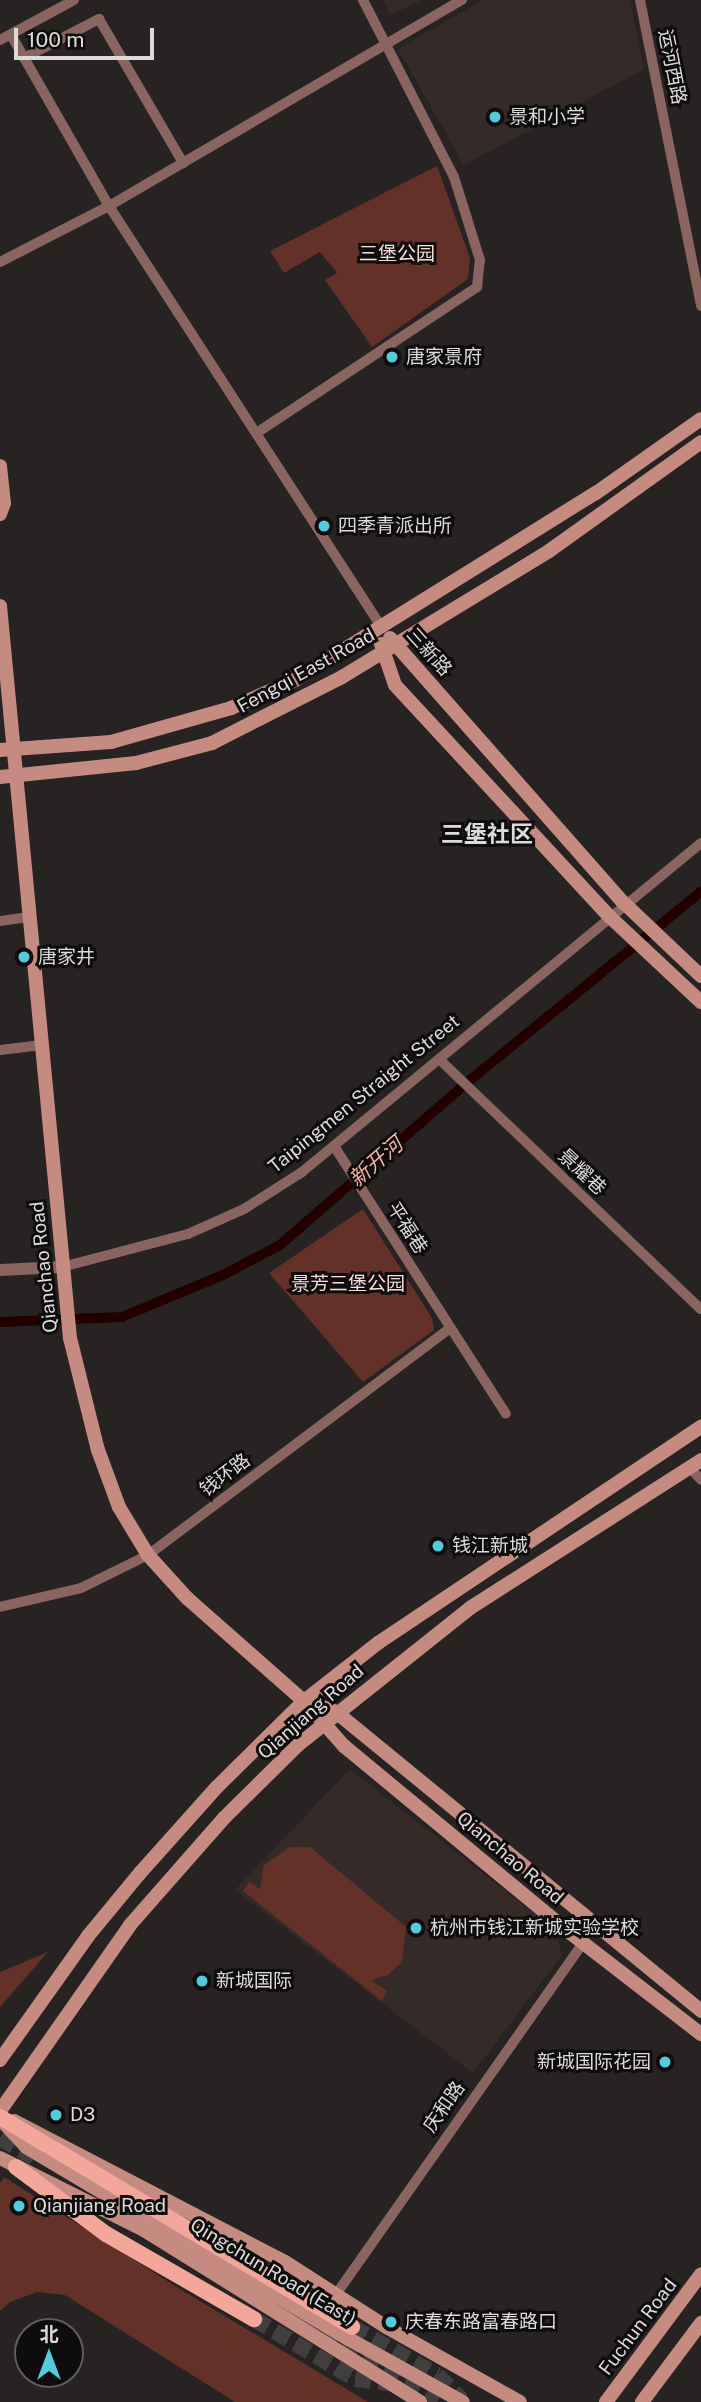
<!DOCTYPE html>
<html>
<head>
<meta charset="utf-8">
<style>
  body { margin:0 }
  #map { position:relative; width:701px; height:2402px; overflow:hidden; background:#262322; font-family:"Public Sans","Noto Sans SC",sans-serif }
  div>[style] { position:absolute }
  .built>* { inset:0; background:#342b29 }
  .green>* { inset:0; background:#643129 }
  .canal>* { height:10px; margin:-5px; padding:0 5px; transform-origin:5px; border-radius:5px; background:#200 }
  .primary-tunnel>* { height:16px; margin-top:-8px; transform-origin:0; background:repeating-linear-gradient(90deg,#413e3e 0 16px,transparent 0 24px) }
  .minor>* { height:10px; margin:-5px; padding:0 5px; transform-origin:5px; border-radius:5px; background:#8a655f }
  .tertiary>* { height:12px; margin:-6px; padding:0 6px; transform-origin:6px; border-radius:6px; background:#8a655f }
  .secondary>* { height:14px; margin:-7px; padding:0 7px; transform-origin:7px; border-radius:7px; background:#c58b81 }
  .primary>* { height:16px; margin:-8px; padding:0 8px; transform-origin:8px; border-radius:8px; background:#f2a79a }
  .dots>* { width:19px; height:19px; translate:-50% -50%; box-sizing:border-box; border:4px solid #0e0c0c; border-radius:50% }
  span { translate:-50% -50%; white-space:nowrap; text-align:center; line-height:1.15; -webkit-text-stroke:6px #0e0c0c; paint-order:stroke }
  .street-label { font-size:19px; color:#dddada }
  .poi-label { font-size:19px; color:#dddada }
  .left { translate:0 -50%; text-align:left }
  .right { translate:-100% -50%; text-align:right }
  .park-label { font-size:19px; color:#f6ddd9 }
  .water-label { font-size:21px; color:#f4b0a4; font-style:italic }
  .quarter-label { font-size:23px; color:#dddada; font-weight:700 }
  .north { position:absolute; left:14px; top:2318px; width:70px; height:70px; box-sizing:border-box; background:#0e0c0c; border:2px solid #615e5e; border-radius:50%; rotate:0deg; font-size:19px; font-weight:700; line-height:28px; text-align:center; color:#dddada }
  .north::after { content:''; display:block; margin:auto; width:24px; height:32px; background:#54cadd; clip-path:polygon(50% 0,100% 100%,50% 72%,0 100%) }
  .scale { position:absolute; left:14px; top:28px; width:140px; height:32px; box-sizing:border-box; border:4px solid #dddada; border-top:0; padding-left:9px; font-size:21px; line-height:24px; white-space:nowrap; color:#dddada; -webkit-text-stroke:5px #0e0c0c; paint-order:stroke }
</style>
</head>
<body>
<div id="map">
  <div class="built">
    <i style="clip-path:polygon(383px 0,422px 0,390px 15px)"></i>
    <i style="clip-path:polygon(483px 0,630px 0,644px 69px,464px 165px,398px 49px)"></i>
    <i style="clip-path:polygon(350px 1769px,536px 1915px,558px 1941px,562px 1955px,473px 2073px,235px 1890px)"></i>
  </div>
  <div class="green">
    <i style="clip-path:polygon(437px 166px,470px 258px,468px 279px,372px 347px,325px 280px,337px 273px,320px 252px,284px 273px,270px 251px)"></i>
    <i style="clip-path:polygon(363px 1209px,432px 1318px,434px 1330px,363px 1382px,269px 1273px)"></i>
    <i style="clip-path:polygon(290px 1847px,310px 1847px,406px 1927px,402px 1962px,388px 1975px,371px 1980px,387px 1991px,382px 2001px,243px 1891px,249px 1882px,260px 1889px,264px 1865px)"></i>
    <i style="clip-path:polygon(48px 1952px,0 2007px,0 1972px)"></i>
    <i style="clip-path:polygon(4px 2177px,183px 2291px,368px 2402px,235px 2402px,65px 2295px,37px 2292px,10px 2302px,0 2311px,0 2183px)"></i>
  </div>
  <div class="canal">
    <i style="left:0;top:1322px;width:122px;rotate:-2.3deg"></i>
    <i style="left:122px;top:1317px;width:109px;rotate:-22.6deg"></i>
    <i style="left:223px;top:1275px;width:64px;rotate:-27.8deg"></i>
    <i style="left:280px;top:1245px;width:244px;rotate:-41deg"></i>
    <i style="left:464px;top:1085px;width:306px;rotate:-39.2deg"></i>
  </div>
  <div class="primary-tunnel">
    <i style="left:0;top:2138px;width:39px;rotate:30deg"></i>
    <i style="left:254px;top:2319px;width:117px;rotate:30.7deg"></i>
    <i style="left:355px;top:2379px;width:38px;rotate:7deg"></i>
    <i style="left:352px;top:2327px;width:98px;rotate:29.5deg"></i>
    <i style="left:437px;top:2375px;width:35px;rotate:45deg"></i>
    <i style="left:323px;top:2332px;width:134px;rotate:31.6deg"></i>
  </div>
  <div class="minor">
    <i style="left:640px;top:0;width:312px;rotate:78.7deg"></i>
    <i style="left:11px;top:35px;width:197px;rotate:60.2deg"></i>
    <i style="left:109px;top:206px;width:503px;rotate:57.1deg"></i>
    <i style="left:0;top:40px;width:84px;rotate:-28.4deg"></i>
    <i style="left:24px;top:58px;width:85px;rotate:-27.5deg"></i>
    <i style="left:99px;top:19px;width:167px;rotate:59.7deg"></i>
    <i style="left:0;top:262px;width:123px;rotate:-27.2deg"></i>
    <i style="left:109px;top:206px;width:409px;rotate:-30.3deg"></i>
    <i style="left:258px;top:432px;width:263px;rotate:-33.5deg"></i>
    <i style="left:477px;top:287px;width:27px;rotate:-84deg"></i>
    <i style="left:480px;top:260px;width:87px;rotate:-107.4deg"></i>
    <i style="left:454px;top:177px;width:199px;rotate:-117.2deg"></i>
    <i style="left:0;top:921px;width:29px;rotate:-8deg"></i>
    <i style="left:0;top:1050px;width:42px;rotate:-6.8deg"></i>
    <i style="left:439px;top:1059px;width:362px;rotate:43.7deg"></i>
    <i style="left:334px;top:1146px;width:318px;rotate:57.3deg"></i>
    <i style="left:62px;top:1267px;width:130px;rotate:-14.7deg"></i>
    <i style="left:188px;top:1234px;width:61px;rotate:-24.1deg"></i>
    <i style="left:244px;top:1209px;width:69px;rotate:-32.5deg"></i>
    <i style="left:302px;top:1172px;width:517px;rotate:-39.51deg"></i>
    <i style="left:690px;top:1468px;width:16px;rotate:47deg"></i>
    <i style="left:0;top:1607px;width:83px;rotate:-13.2deg"></i>
    <i style="left:81px;top:1588px;width:75px;rotate:-26.2deg"></i>
    <i style="left:148px;top:1555px;width:378px;rotate:-36.9deg"></i>
    <i style="left:337px;top:2293px;width:428px;rotate:-54.9deg"></i>
  </div>
  <div class="tertiary">
    <i style="left:0;top:1270px;width:62px;rotate:-2.8deg"></i>
  </div>
  <div class="secondary">
    <i style="left:0;top:466px;width:37px;rotate:84deg"></i>
    <i style="left:4px;top:503px;width:12px;rotate:110deg"></i>
    <i style="left:0;top:606px;width:735px;rotate:84.54deg"></i>
    <i style="left:70px;top:1338px;width:115px;rotate:76deg"></i>
    <i style="left:98px;top:1450px;width:61px;rotate:69.8deg"></i>
    <i style="left:119px;top:1507px;width:56px;rotate:58.9deg"></i>
    <i style="left:148px;top:1555px;width:58px;rotate:47.8deg"></i>
    <i style="left:187px;top:1598px;width:156px;rotate:41.4deg"></i>
    <i style="left:304px;top:1701px;width:60px;rotate:48.4deg"></i>
    <i style="left:344px;top:1746px;width:292px;rotate:39.6deg"></i>
    <i style="left:569px;top:1932px;width:167px;rotate:37.7deg"></i>
    <i style="left:390px;top:638px;width:354px;rotate:48.6deg"></i>
    <i style="left:624px;top:903px;width:106px;rotate:43.5deg"></i>
    <i style="left:381px;top:644px;width:43px;rotate:71.1deg"></i>
    <i style="left:395px;top:685px;width:315px;rotate:47.2deg"></i>
    <i style="left:609px;top:916px;width:126px;rotate:43.1deg"></i>
    <i style="left:0;top:750px;width:111px;rotate:-4.1deg"></i>
    <i style="left:111px;top:742px;width:125px;rotate:-15.8deg"></i>
    <i style="left:231px;top:708px;width:70px;rotate:-23.6deg"></i>
    <i style="left:295px;top:680px;width:354px;rotate:-31.9deg"></i>
    <i style="left:596px;top:493px;width:128px;rotate:-35.2deg"></i>
    <i style="left:0;top:777px;width:137px;rotate:-5.9deg"></i>
    <i style="left:136px;top:763px;width:79px;rotate:-14.7deg"></i>
    <i style="left:212px;top:743px;width:146px;rotate:-26.9deg"></i>
    <i style="left:342px;top:677px;width:242px;rotate:-31.3deg"></i>
    <i style="left:549px;top:551px;width:187px;rotate:-35.6deg"></i>
    <i style="left:306px;top:1701px;width:32px;rotate:20deg"></i>
    <i style="left:336px;top:1712px;width:472px;rotate:39.3deg"></i>
    <i style="left:0;top:2060px;width:152px;rotate:-54.6deg"></i>
    <i style="left:88px;top:1936px;width:82px;rotate:-50.5deg"></i>
    <i style="left:140px;top:1873px;width:115px;rotate:-48.2deg"></i>
    <i style="left:217px;top:1787px;width:122px;rotate:-44.7deg"></i>
    <i style="left:304px;top:1701px;width:94px;rotate:-38.1deg"></i>
    <i style="left:378px;top:1643px;width:389px;rotate:-33.8deg"></i>
    <i style="left:0;top:2111px;width:227px;rotate:-55deg"></i>
    <i style="left:130px;top:1925px;width:142px;rotate:-48.7deg"></i>
    <i style="left:224px;top:1818px;width:104px;rotate:-44.6deg"></i>
    <i style="left:298px;top:1745px;width:220px;rotate:-38.5deg"></i>
    <i style="left:470px;top:1608px;width:274px;rotate:-32.6deg"></i>
    <i style="left:2px;top:2121px;width:35px;rotate:47deg"></i>
    <i style="left:26px;top:2147px;width:374px;rotate:30.8deg"></i>
    <i style="left:347px;top:2338px;width:132px;rotate:28.9deg"></i>
    <i style="left:14px;top:2121px;width:305px;rotate:27.5deg"></i>
    <i style="left:285px;top:2262px;width:122px;rotate:32.7deg"></i>
    <i style="left:388px;top:2328px;width:151px;rotate:29.3deg"></i>
    <i style="left:0;top:2158px;width:161px;rotate:26.6deg"></i>
    <i style="left:144px;top:2230px;width:325px;rotate:31.9deg"></i>
    <i style="left:606px;top:2402px;width:159px;rotate:-53.4deg"></i>
    <i style="left:642px;top:2402px;width:99px;rotate:-53.2deg"></i>
  </div>
  <div class="primary">
    <i style="left:0;top:2117px;width:410px;rotate:30.8deg"></i>
    <i style="left:16px;top:2167px;width:112px;rotate:36.7deg"></i>
    <i style="left:106px;top:2234px;width:171px;rotate:29.9deg"></i>
  </div>
  <div class="dots">
    <i style="left:495px;top:117px;background:#54cadd"></i>
    <i style="left:392px;top:357px;background:#54cadd"></i>
    <i style="left:324px;top:526px;background:#54cadd"></i>
    <i style="left:24px;top:957px;background:#54cadd"></i>
    <i style="left:438px;top:1546px;background:#54cadd"></i>
    <i style="left:416px;top:1928px;background:#54cadd"></i>
    <i style="left:202px;top:1981px;background:#54cadd"></i>
    <i style="left:665px;top:2062px;background:#54cadd"></i>
    <i style="left:56px;top:2115px;background:#54cadd"></i>
    <i style="left:19px;top:2206px;background:#54cadd"></i>
    <i style="left:391px;top:2322px;background:#54cadd"></i>
  </div>
  <div class="street-label">
    <span style="left:672px;top:67px;rotate:79deg">运河西路</span>
    <span style="left:429px;top:652px;rotate:48deg">三新路</span>
    <span style="left:306px;top:671px;rotate:-29deg">Fengqi East Road</span>
    <span style="left:364px;top:1094px;rotate:-39deg">Taipingmen Straight Street</span>
    <span style="left:582px;top:1172px;rotate:43deg">景耀巷</span>
    <span style="left:407px;top:1228px;rotate:57deg">平福巷</span>
    <span style="left:44px;top:1267px;rotate:-96deg">Qianchao Road</span>
    <span style="left:225px;top:1475px;rotate:-37deg">钱环路</span>
    <span style="left:311px;top:1712px;rotate:-41deg">Qianjiang Road</span>
    <span style="left:510px;top:1858px;rotate:40deg">Qianchao Road</span>
    <span style="left:444px;top:2107px;rotate:-55deg">庆和路</span>
    <span style="left:273px;top:2272px;rotate:31deg">Qingchun Road (East)</span>
    <span style="left:638px;top:2327px;rotate:-53deg">Fuchun Road</span>
  </div>
  <div class="poi-label">
    <span class="left" style="left:509px;top:117px">景和小学</span>
    <span class="left" style="left:406px;top:357px">唐家景府</span>
    <span class="left" style="left:338px;top:526px">四季青派出所</span>
    <span class="left" style="left:38px;top:957px">唐家井</span>
    <span class="left" style="left:452px;top:1546px">钱江新城</span>
    <span class="left" style="left:430px;top:1928px">杭州市钱江新城实验学校</span>
    <span class="left" style="left:216px;top:1981px">新城国际</span>
    <span class="right" style="left:651px;top:2062px">新城国际花园</span>
    <span class="left" style="left:70px;top:2115px">D3</span>
    <span class="left" style="left:33px;top:2206px">Qianjiang Road</span>
    <span class="left" style="left:405px;top:2322px">庆春东路富春路口</span>
  </div>
  <div class="park-label">
    <span style="left:397px;top:254px">三堡公园</span>
    <span style="left:348px;top:1284px">景芳三堡公园</span>
  </div>
  <div class="water-label">
    <span style="left:376px;top:1162px;rotate:-41deg">新开河</span>
  </div>
  <div class="quarter-label">
    <span style="left:487px;top:834px">三堡社区</span>
  </div>
  <div class="north">北</div>
  <div class="scale">100 m</div>
</div>
</body>
</html>
